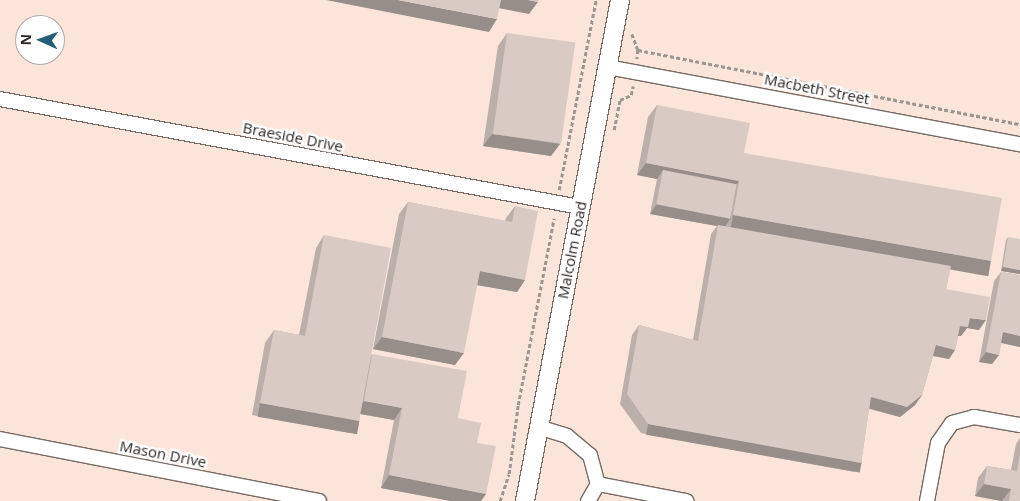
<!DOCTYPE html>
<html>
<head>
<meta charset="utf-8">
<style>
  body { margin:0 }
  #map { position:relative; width:1020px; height:501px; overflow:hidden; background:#fef6f1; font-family:"Open Sans",sans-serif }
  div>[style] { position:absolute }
  .built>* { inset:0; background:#fbe5da }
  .path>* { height:2.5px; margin-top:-1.25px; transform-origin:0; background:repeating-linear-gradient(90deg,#9c9692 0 4px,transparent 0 6.5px) }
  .roads { filter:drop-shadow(1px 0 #766a64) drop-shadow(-1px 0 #766a64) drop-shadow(0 1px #766a64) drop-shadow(0 -1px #766a64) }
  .minor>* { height:14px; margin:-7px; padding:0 7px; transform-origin:7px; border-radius:7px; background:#fff }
  .tertiary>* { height:18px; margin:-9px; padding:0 9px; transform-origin:9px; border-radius:9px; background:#fff }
  .wall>* { inset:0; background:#bbafa9 }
  .shaded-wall>* { inset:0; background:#988e89; transform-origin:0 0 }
  .building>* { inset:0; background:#d9cbc4; transform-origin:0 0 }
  span { translate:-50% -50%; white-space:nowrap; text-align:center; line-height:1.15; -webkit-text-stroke:5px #fff; paint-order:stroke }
  .street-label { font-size:15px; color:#2d2825 }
  .north { position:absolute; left:15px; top:15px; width:50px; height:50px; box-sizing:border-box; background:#fff; border:1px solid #aba9a8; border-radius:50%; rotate:272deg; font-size:14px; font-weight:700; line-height:20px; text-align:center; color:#2d2825 }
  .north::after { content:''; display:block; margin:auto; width:18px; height:22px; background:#235e76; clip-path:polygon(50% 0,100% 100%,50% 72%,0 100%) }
</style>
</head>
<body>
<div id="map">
  <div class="built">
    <i style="clip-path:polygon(evenodd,0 0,1020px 0,1020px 501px,0 501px,0 0,25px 25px,55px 25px,55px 55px,25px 55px,25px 25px)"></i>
  </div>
  <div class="path">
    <i style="left:632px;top:34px;width:17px;rotate:69deg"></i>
    <i style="left:638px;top:50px;width:9px;rotate:96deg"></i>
    <i style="left:638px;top:50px;width:389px;rotate:11deg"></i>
    <i style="left:614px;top:130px;width:31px;rotate:-79deg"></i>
    <i style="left:620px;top:100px;width:12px;rotate:-24deg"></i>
    <i style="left:631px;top:95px;width:9px;rotate:-77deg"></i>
    <i style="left:559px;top:190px;width:194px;rotate:-79deg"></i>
    <i style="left:500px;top:501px;width:28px;rotate:-72deg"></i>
    <i style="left:509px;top:474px;width:70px;rotate:-82.6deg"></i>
    <i style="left:518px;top:405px;width:190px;rotate:-79.1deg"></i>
  </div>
  <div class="roads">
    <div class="minor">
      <i style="left:607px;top:67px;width:420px;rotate:10.6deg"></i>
      <i style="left:0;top:99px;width:590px;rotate:10.55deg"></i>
      <i style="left:538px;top:427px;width:30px;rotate:17deg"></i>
      <i style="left:567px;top:436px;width:30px;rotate:40deg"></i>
      <i style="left:590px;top:455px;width:30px;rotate:75deg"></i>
      <i style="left:598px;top:484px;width:20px;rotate:120deg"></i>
      <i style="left:0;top:439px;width:325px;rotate:11deg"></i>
      <i style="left:598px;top:484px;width:90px;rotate:10.9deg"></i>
      <i style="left:927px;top:501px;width:59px;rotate:-79.3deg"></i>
      <i style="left:938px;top:443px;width:24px;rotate:-55deg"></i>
      <i style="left:952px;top:423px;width:23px;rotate:-15deg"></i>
      <i style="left:974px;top:417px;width:47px;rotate:9.9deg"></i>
    </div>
    <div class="tertiary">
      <i style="left:525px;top:501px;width:510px;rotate:-79.26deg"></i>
    </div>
  </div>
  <div class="wall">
    <i style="clip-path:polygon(507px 33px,560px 144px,551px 156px,483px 146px,498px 46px)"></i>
    <i style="clip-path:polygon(657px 105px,744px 153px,983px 273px,950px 267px,946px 289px,979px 330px,967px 328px,961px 336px,958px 336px,955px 350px,949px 359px,933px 356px,922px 395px,915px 405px,900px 417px,869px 409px,861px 463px,854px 472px,641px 433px,620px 404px,632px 335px,639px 325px,693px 340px,711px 234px,717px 226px,650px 214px,657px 179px,637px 175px,648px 117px)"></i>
    <i style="clip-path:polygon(408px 202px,505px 221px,506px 218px,515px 206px,525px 280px,517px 292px,477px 285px,455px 365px,373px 349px,399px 214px)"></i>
    <i style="clip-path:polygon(324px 235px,371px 356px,372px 354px,458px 418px,477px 443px,486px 494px,481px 501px,451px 501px,381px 488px,394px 420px,360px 414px,359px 421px,350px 433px,252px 415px,265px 343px,274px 330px,299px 335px,316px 248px)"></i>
    <i style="clip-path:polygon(1008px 237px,1020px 274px,1001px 271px,1006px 240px)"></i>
    <i style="clip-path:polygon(1001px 272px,1020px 275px,1020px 347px,1001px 343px,999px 355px,992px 364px,979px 362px,994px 281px)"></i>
    <i style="clip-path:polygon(1020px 438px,1020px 501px,1001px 501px,975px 496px,978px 478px,987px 466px,1011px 470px,1016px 444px)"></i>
  </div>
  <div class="shaded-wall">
    <i style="clip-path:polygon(326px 0,398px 0,497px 19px,489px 32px)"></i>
    <i style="clip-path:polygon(499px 0,528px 0,538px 2px,529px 14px,493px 7px)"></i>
    <i style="clip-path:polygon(492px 134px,560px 144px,551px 156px,483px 146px)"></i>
    <i style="clip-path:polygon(646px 163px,739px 181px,730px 194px,663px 170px,657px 179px,637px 175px)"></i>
    <i style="clip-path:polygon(657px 204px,731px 218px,724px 228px,718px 225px,717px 226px,650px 214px)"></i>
    <i style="left:733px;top:215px;width:262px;height:16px;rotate:10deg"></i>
    <i style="clip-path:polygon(1003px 267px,1020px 270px,1020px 274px,1001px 271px)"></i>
    <i style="clip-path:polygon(480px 271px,525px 280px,517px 292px,471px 284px)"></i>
    <i style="clip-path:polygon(970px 318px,986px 320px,979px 330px,967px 328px,961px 336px,953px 336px,960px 326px)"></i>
    <i style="clip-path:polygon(1003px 332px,1020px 336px,1020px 347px,997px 342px)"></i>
    <i style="clip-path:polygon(382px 337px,464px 353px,455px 365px,373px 349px)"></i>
    <i style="clip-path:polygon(936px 345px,955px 350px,949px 359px,929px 355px)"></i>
    <i style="clip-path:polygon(986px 352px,999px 355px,992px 364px,979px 362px)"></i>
    <i style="clip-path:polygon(922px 395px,915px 405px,900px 417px,864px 407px,871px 397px)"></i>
    <i style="clip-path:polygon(364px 401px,402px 408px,394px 420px,355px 413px)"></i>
    <i style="left:260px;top:403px;width:101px;height:14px;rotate:10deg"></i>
    <i style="left:648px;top:424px;width:217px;height:11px;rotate:10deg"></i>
    <i style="clip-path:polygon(389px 475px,486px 494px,481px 501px,451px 501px,381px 488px)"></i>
    <i style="clip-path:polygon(984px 484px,1011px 489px,1002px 501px,975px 496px)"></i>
  </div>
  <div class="building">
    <i style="clip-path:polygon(398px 0,501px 0,497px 19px)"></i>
    <i style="clip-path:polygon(528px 0,539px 0,538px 2px)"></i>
    <i style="left:507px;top:33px;width:69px;height:102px;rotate:8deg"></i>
    <i style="clip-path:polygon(657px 105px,750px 123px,744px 153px,1002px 198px,991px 261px,733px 215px,739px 181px,646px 163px)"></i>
    <i style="left:663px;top:170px;width:75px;height:35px;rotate:11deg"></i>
    <i style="clip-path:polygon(408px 202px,512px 222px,515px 206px,538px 211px,525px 280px,480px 271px,464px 353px,382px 337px)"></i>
    <i style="clip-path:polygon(718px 225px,951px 266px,946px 289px,990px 297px,986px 320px,970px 318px,968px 327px,960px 326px,955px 350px,936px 345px,922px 395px,907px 407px,871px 397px,861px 463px,648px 424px,627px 394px,639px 325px,698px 341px)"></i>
    <i style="clip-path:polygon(324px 235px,391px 248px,359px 421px,260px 403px,274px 330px,305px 336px)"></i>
    <i style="clip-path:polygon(1008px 237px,1020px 239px,1020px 270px,1003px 267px)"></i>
    <i style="clip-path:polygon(1001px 272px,1020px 275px,1020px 336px,1003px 332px,999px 355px,986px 352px)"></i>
    <i style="clip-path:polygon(372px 354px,467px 371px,458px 418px,481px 423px,477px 443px,496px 446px,486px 494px,389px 475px,402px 408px,364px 401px)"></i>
    <i style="clip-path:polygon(1020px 455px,1020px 501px,1009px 501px,1011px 489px,984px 484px,987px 466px,1017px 471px)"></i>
  </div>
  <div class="street-label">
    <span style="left:817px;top:89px;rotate:11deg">Macbeth Street</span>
    <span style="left:293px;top:137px;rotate:11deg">Braeside Drive</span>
    <span style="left:572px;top:250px;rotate:-79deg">Malcolm Road</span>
    <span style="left:163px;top:454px;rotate:11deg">Mason Drive</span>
  </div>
  <div class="north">N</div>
</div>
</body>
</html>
